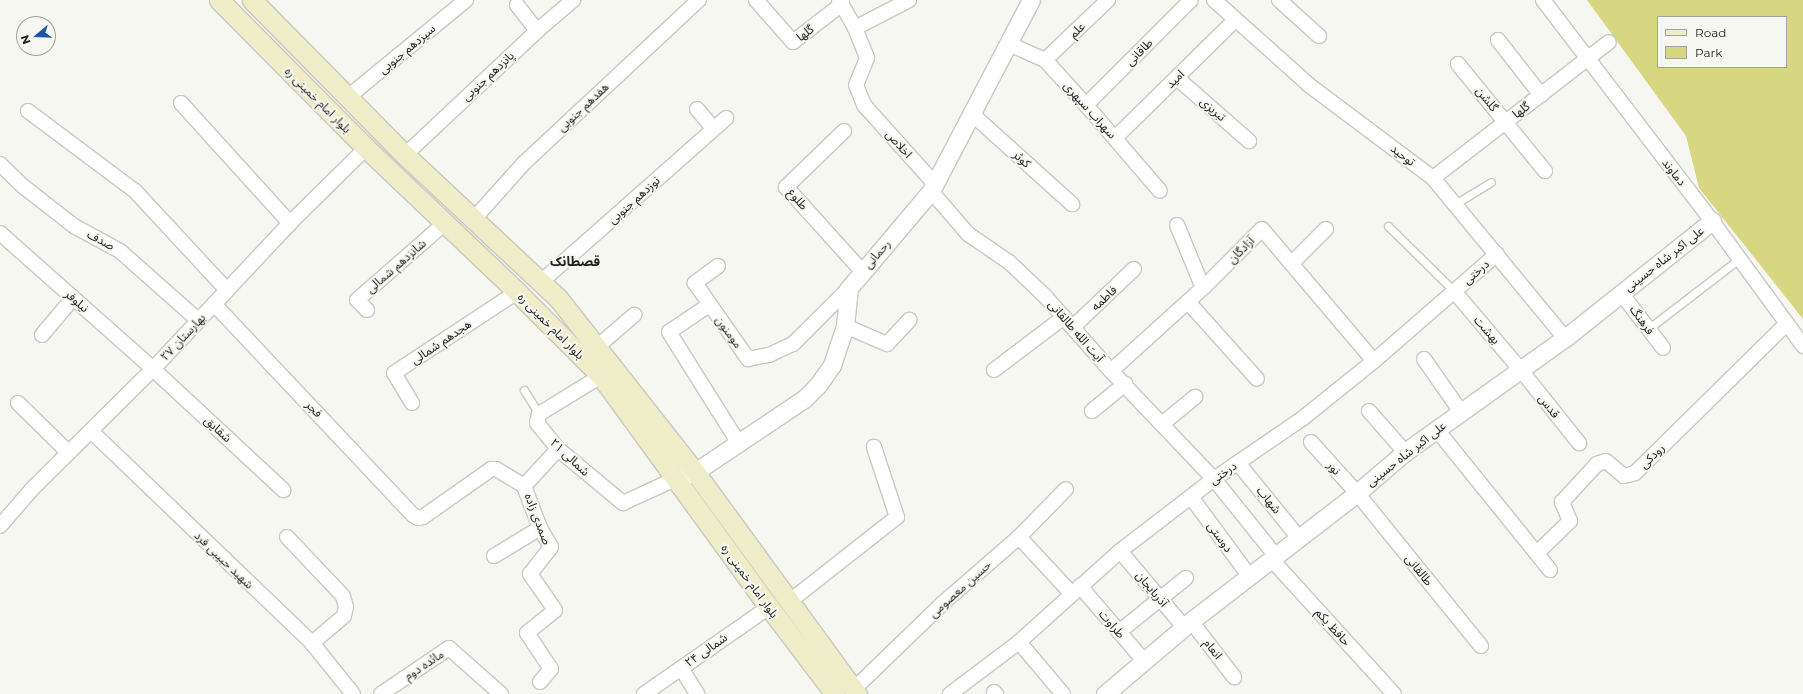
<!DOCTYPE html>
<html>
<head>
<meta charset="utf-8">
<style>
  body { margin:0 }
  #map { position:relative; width:1803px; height:694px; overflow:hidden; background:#f7f7f2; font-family:Montserrat,"Noto Sans Arabic",sans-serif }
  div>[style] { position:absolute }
  .green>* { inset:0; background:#d7d782 }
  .roads { filter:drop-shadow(1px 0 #c9c9c3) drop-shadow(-1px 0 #c9c9c3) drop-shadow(0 1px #c9c9c3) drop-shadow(0 -1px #c9c9c3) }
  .service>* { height:7px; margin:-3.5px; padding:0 3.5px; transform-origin:3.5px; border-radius:3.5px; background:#fff }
  .minor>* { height:14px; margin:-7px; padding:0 7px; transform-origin:7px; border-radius:7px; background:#fff }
  .tertiary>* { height:17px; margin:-8.5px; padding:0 8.5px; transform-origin:8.5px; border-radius:8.5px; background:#fff }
  .secondary>* { height:19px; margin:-9.5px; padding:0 9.5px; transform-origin:9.5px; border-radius:9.5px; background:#eeedc8 }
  span { translate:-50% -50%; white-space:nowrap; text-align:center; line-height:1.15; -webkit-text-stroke:4px #f7f7f2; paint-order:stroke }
  .street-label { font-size:12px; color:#222220 }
  .neighbourhood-label { font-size:13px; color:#222220; font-weight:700 }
  .legend { position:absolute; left:1657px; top:16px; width:130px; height:52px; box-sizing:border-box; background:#f7f7f2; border:1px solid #a2a29e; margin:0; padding:5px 7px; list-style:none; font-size:12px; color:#222220 }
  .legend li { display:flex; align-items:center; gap:8px; height:20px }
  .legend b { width:20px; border:1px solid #a2a29e }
  .north { position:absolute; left:16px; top:16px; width:40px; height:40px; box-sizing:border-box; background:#f7f7f2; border:1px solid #a2a29e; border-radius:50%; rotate:251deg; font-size:11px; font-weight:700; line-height:16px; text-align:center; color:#222220 }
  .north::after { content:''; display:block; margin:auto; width:14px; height:18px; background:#1c54a6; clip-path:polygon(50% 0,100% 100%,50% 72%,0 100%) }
</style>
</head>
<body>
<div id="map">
  <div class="green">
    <i style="clip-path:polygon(evenodd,1587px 0,1803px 0,1803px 319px,1699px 188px,1686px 136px,1587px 0,1658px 17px,1786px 17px,1786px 67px,1658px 67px,1658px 17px)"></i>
  </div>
  <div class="roads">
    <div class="service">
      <i style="left:1455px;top:204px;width:42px;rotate:-31.4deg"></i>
      <i style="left:1388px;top:226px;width:93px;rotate:44.6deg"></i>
      <i style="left:1648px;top:329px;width:115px;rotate:-37.6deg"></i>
      <i style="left:524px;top:390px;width:28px;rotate:58deg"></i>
    </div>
    <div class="minor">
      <i style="left:756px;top:0;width:56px;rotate:48.6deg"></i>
      <i style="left:793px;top:42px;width:62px;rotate:-37.8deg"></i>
      <i style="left:842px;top:4px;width:4px;rotate:-90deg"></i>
      <i style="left:839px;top:0;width:32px;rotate:60deg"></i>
      <i style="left:855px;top:28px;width:32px;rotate:68deg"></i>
      <i style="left:867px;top:58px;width:29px;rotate:112deg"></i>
      <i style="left:856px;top:85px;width:22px;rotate:68deg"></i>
      <i style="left:864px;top:105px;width:106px;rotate:48.1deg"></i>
      <i style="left:1214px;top:0;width:127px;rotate:41.8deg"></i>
      <i style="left:1309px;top:85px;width:155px;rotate:36.9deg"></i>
      <i style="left:1433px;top:178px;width:207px;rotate:50.5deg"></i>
      <i style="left:1279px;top:0;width:54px;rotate:42deg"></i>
      <i style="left:1543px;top:0;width:278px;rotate:52.6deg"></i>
      <i style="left:1712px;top:221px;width:155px;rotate:53.9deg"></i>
      <i style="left:517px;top:5px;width:33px;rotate:52deg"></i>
      <i style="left:855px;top:28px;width:61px;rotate:-27.4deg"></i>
      <i style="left:1498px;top:40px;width:70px;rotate:52deg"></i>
      <i style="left:1009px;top:44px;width:39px;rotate:24deg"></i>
      <i style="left:1045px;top:60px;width:61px;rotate:47.7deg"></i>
      <i style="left:1086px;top:105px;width:113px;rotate:49.3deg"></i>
      <i style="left:1045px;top:60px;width:87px;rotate:-43.6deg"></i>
      <i style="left:1458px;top:64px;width:138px;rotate:50.9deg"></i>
      <i style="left:1177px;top:78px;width:96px;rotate:41.2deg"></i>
      <i style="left:348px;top:97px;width:153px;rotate:-39.4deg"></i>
      <i style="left:181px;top:103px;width:162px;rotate:47.8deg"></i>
      <i style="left:1086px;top:105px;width:148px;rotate:-45deg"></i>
      <i style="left:697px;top:109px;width:26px;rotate:50deg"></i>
      <i style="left:28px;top:111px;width:134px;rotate:36.8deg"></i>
      <i style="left:135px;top:191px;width:135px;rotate:47.1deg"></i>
      <i style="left:972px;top:114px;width:135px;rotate:42deg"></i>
      <i style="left:844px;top:131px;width:81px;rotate:136deg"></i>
      <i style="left:786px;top:187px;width:113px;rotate:47.9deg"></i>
      <i style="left:1115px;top:138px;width:168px;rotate:-44.5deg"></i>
      <i style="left:405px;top:155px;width:181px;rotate:-43.2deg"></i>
      <i style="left:537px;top:31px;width:48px;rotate:-40.7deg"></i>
      <i style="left:0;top:164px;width:33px;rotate:44deg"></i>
      <i style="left:24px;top:187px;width:63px;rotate:38deg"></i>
      <i style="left:74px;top:226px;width:52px;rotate:28.5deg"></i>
      <i style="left:120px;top:251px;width:104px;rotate:41.5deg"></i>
      <i style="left:1433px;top:178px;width:222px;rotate:-37.7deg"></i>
      <i style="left:931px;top:191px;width:57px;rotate:49.3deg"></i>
      <i style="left:968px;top:234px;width:50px;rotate:34.3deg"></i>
      <i style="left:1009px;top:262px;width:50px;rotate:43.4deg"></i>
      <i style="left:1045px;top:296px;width:100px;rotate:48.7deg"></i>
      <i style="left:1111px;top:371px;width:149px;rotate:46.4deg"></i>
      <i style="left:1214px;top:479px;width:99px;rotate:51.2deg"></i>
      <i style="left:473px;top:220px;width:76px;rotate:-48.2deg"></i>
      <i style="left:524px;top:163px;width:239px;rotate:-43deg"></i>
      <i style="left:1177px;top:225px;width:68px;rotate:67.6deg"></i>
      <i style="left:0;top:233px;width:205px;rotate:41.6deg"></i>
      <i style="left:153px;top:369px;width:178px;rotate:42.9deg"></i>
      <i style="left:1292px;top:263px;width:48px;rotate:-45deg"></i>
      <i style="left:718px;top:266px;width:29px;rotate:144deg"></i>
      <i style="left:695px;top:283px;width:93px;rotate:55.1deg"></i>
      <i style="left:748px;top:359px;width:21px;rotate:-11deg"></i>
      <i style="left:769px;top:355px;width:26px;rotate:-25deg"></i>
      <i style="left:793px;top:344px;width:79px;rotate:-45deg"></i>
      <i style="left:542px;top:281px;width:246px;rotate:-41.5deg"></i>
      <i style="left:1454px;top:291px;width:102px;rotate:49.8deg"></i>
      <i style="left:1520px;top:369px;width:95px;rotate:51.4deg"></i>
      <i style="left:1621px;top:293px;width:69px;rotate:52.6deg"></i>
      <i style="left:1188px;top:302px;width:103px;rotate:48.1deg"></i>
      <i style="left:214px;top:304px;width:290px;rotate:46.7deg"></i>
      <i style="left:413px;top:515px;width:6px;rotate:31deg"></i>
      <i style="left:418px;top:518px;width:5px;rotate:-11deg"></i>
      <i style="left:423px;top:517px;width:83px;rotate:-35.2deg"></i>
      <i style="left:491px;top:469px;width:5px"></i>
      <i style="left:496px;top:469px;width:33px;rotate:31deg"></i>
      <i style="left:709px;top:305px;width:48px;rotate:146deg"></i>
      <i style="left:669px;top:332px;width:130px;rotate:57.9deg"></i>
      <i style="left:367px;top:310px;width:14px;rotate:-135deg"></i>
      <i style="left:357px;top:300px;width:117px;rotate:-41.2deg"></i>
      <i style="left:845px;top:326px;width:46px;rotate:23.2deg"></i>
      <i style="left:887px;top:344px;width:33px;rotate:-47deg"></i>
      <i style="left:1073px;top:327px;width:84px;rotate:-43.6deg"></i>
      <i style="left:42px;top:335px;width:48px;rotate:-50deg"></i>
      <i style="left:598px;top:346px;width:48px;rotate:-40.7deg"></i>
      <i style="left:1424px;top:359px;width:65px;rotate:55.1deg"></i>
      <i style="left:994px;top:370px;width:88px;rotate:-37.1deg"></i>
      <i style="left:1111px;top:371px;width:124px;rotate:-42.1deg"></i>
      <i style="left:1203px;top:288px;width:83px;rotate:-45deg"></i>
      <i style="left:1262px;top:229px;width:173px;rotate:49.7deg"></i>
      <i style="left:601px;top:376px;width:73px;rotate:148.5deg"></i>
      <i style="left:539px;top:414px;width:9px;rotate:103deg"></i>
      <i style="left:537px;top:423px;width:33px;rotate:51deg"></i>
      <i style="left:558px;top:449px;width:85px;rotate:39.7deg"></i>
      <i style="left:623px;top:503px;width:60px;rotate:-24.8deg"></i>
      <i style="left:18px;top:403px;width:71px;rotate:44.4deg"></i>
      <i style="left:412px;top:403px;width:35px;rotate:-121deg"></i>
      <i style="left:394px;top:373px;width:147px;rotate:-33.4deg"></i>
      <i style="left:1092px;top:411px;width:43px;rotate:-39.3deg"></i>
      <i style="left:1369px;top:411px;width:55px;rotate:48.7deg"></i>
      <i style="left:1162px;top:424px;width:43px;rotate:-39.3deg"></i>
      <i style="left:1437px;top:430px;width:180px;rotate:51.1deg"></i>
      <i style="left:91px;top:431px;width:306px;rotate:43.8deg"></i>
      <i style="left:312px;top:643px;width:65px;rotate:51.2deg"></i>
      <i style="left:1311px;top:442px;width:69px;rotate:48deg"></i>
      <i style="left:1357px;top:493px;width:197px;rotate:51deg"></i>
      <i style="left:1238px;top:463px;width:97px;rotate:50.9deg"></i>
      <i style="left:1191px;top:497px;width:99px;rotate:53.6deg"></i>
      <i style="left:0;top:526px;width:49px;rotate:-49.1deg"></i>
      <i style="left:32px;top:489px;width:170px;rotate:-44.8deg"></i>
      <i style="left:153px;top:369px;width:200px;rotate:-46.8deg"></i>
      <i style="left:290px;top:223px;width:107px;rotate:-44.6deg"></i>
      <i style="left:287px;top:537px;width:81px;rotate:46.5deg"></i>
      <i style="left:343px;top:596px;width:11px;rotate:75deg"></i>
      <i style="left:346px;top:607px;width:9px;rotate:103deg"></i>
      <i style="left:344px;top:616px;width:42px;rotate:139.8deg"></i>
      <i style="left:1019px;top:537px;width:78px;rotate:47.1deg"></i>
      <i style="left:1120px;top:551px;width:99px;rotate:49.9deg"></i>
      <i style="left:1537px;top:553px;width:46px;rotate:-44.1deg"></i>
      <i style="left:1570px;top:521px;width:21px;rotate:-113deg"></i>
      <i style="left:1562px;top:502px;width:52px;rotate:-47.4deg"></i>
      <i style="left:1597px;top:464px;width:9px;rotate:-18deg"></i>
      <i style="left:1606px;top:461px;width:23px;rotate:40deg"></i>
      <i style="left:1624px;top:476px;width:11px;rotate:-15deg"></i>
      <i style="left:1635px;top:473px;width:212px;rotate:-44.6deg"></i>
      <i style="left:494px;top:556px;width:54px;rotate:-31.3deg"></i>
      <i style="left:1272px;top:560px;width:181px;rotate:47.7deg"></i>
      <i style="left:1080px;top:586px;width:99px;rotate:49.5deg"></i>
      <i style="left:790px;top:601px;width:136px;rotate:-38.1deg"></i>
      <i style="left:897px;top:517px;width:74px;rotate:-108.2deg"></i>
      <i style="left:1191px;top:621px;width:71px;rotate:52.5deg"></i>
      <i style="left:1119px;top:632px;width:86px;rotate:-38.9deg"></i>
      <i style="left:1019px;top:642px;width:68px;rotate:49.8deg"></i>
      <i style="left:681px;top:668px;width:31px;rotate:58deg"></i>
      <i style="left:540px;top:682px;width:17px;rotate:-50deg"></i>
      <i style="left:551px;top:669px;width:43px;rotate:-123.7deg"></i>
      <i style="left:527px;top:633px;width:36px;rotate:-39deg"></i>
      <i style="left:555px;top:610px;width:44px;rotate:-124.8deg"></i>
      <i style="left:530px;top:574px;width:34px;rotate:-52deg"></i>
      <i style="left:551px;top:547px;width:22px;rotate:-120deg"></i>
      <i style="left:540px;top:528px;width:45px;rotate:-110.9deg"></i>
      <i style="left:524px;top:486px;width:50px;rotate:-47.4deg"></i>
      <i style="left:854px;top:689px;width:124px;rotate:-44deg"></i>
      <i style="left:943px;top:603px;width:101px;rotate:-41deg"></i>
      <i style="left:1019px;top:537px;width:67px;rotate:-45.6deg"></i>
      <i style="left:994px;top:692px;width:3px;rotate:45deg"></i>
      <i style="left:381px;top:694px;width:82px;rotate:-34.1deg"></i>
      <i style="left:449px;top:648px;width:69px;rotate:41.5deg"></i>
      <i style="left:644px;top:694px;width:152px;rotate:-34.8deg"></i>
      <i style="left:950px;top:694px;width:86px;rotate:-37deg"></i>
      <i style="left:1019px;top:642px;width:136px;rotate:-42deg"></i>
      <i style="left:1120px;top:551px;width:118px;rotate:-37.5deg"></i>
      <i style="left:1214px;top:479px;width:108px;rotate:-34.4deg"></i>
      <i style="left:1303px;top:418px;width:91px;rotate:-38.8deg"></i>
      <i style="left:1374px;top:361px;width:163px;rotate:-41deg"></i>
    </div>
    <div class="tertiary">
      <i style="left:683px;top:476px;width:13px;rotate:-18deg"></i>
      <i style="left:695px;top:472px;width:133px;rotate:-33.9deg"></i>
      <i style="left:805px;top:398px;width:18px;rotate:-45deg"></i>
      <i style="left:818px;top:385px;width:24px;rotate:-55deg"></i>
      <i style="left:832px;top:365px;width:41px;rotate:-71.6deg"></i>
      <i style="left:845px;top:326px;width:38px;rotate:-84deg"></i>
      <i style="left:849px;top:288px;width:127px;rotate:-49.8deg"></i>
      <i style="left:931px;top:191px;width:216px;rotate:-62.4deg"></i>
      <i style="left:1105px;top:694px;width:113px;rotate:-40.3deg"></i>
      <i style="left:1191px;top:621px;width:210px;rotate:-37.6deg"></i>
      <i style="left:1357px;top:493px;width:63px;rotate:-40.5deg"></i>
      <i style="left:1405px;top:452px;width:196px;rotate:-35.5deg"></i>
      <i style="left:1565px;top:338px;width:188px;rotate:-38.5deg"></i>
    </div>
    <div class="secondary">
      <i style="left:219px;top:0;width:209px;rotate:45.2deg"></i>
      <i style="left:366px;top:148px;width:209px;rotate:43.6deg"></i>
      <i style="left:517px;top:292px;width:119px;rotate:45deg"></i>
      <i style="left:601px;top:376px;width:286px;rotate:54deg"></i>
      <i style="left:769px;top:607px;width:109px;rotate:52.8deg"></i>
      <i style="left:252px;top:0;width:218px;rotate:45.4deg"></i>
      <i style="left:405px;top:155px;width:209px;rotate:43.1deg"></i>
      <i style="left:558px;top:298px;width:221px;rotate:51.8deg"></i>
      <i style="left:695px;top:472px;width:275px;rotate:53.9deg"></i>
    </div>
  </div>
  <div class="street-label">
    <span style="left:1077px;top:30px;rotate:-44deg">علم</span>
    <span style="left:805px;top:33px;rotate:-37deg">گلها</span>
    <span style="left:407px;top:49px;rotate:-40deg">سیزدهم جنوبی</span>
    <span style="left:1139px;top:52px;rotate:-45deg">طاقانی</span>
    <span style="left:488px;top:76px;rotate:-43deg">پانزدهم جنوبی</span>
    <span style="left:1175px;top:79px;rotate:-44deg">امید</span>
    <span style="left:1487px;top:99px;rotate:51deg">گلشن</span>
    <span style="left:318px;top:100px;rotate:45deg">بلوار امام خمینی ره</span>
    <span style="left:583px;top:107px;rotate:-43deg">هفدهم جنوبی</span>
    <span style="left:1213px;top:109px;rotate:41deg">تبریزی</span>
    <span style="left:1090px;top:110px;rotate:48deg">سهراب سپهری</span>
    <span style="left:1521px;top:110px;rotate:-37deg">گلها</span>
    <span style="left:899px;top:144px;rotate:48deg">اخلاص</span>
    <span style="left:1403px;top:155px;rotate:37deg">توحید</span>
    <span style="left:1022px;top:159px;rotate:42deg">کوثر</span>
    <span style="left:1674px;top:172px;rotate:52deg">دماوند</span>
    <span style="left:798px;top:199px;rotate:50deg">طلوع</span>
    <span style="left:634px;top:200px;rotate:-42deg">نوزدهم جنوبی</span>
    <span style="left:101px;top:240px;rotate:28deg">صدف</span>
    <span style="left:1241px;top:250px;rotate:-45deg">آزادگان</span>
    <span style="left:877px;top:254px;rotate:-49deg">رحمانی</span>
    <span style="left:1664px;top:259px;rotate:-38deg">علی اکبر شاه حسینی</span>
    <span style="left:396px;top:266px;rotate:-41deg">شانزدهم شمالی</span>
    <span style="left:1476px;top:272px;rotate:-41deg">درختی</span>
    <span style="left:1104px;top:298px;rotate:-43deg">فاطمه</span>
    <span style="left:77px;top:301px;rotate:41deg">نیلوفر</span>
    <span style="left:1642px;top:320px;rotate:54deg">فرهنگ</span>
    <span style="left:551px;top:326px;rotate:45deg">بلوار امام خمینی ره</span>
    <span style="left:1487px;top:330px;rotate:49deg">بهشت</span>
    <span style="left:1076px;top:331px;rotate:49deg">آیت الله طالقانی</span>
    <span style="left:729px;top:332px;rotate:54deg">مومنون</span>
    <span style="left:183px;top:337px;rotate:-47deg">بهارستان ۲۷</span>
    <span style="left:441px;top:342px;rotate:-34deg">هجدهم شمالی</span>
    <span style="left:1549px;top:406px;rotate:52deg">قدس</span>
    <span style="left:314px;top:409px;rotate:47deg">فجر</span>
    <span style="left:218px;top:429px;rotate:43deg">شقایق</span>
    <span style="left:1406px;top:454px;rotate:-38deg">علی اکبر شاه حسینی</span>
    <span style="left:1652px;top:456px;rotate:-45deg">رودکی</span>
    <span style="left:570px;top:457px;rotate:43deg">۲۱ شمالی</span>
    <span style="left:1334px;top:468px;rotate:48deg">نور</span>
    <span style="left:1223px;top:473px;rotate:-35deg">درختی</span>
    <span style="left:1269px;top:500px;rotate:51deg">شهاب</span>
    <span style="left:538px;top:519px;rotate:69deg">صمدی زاده</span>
    <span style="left:1220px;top:537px;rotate:54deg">دوستی</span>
    <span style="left:224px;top:560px;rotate:44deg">شهید حبیبی فرد</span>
    <span style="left:1419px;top:570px;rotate:51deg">طالقانی</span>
    <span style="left:750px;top:581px;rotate:54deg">بلوار امام خمینی ره</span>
    <span style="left:960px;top:589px;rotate:-42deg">حسین معصومی</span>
    <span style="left:1152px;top:589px;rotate:50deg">آذربایجان</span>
    <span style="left:1112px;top:624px;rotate:49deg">طراوت</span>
    <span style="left:1333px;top:627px;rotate:48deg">حافظ یکم</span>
    <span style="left:1213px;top:649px;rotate:52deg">انعام</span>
    <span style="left:706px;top:650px;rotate:-35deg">۲۴ شمالی</span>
    <span style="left:424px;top:665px;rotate:-34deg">مائده دوم</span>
  </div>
  <div class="neighbourhood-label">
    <span style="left:575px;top:261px">قصطانک</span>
  </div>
  <ul class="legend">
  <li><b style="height:5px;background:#eeedc8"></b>Road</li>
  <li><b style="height:11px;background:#d7d782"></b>Park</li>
  </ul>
  <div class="north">N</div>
</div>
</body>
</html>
